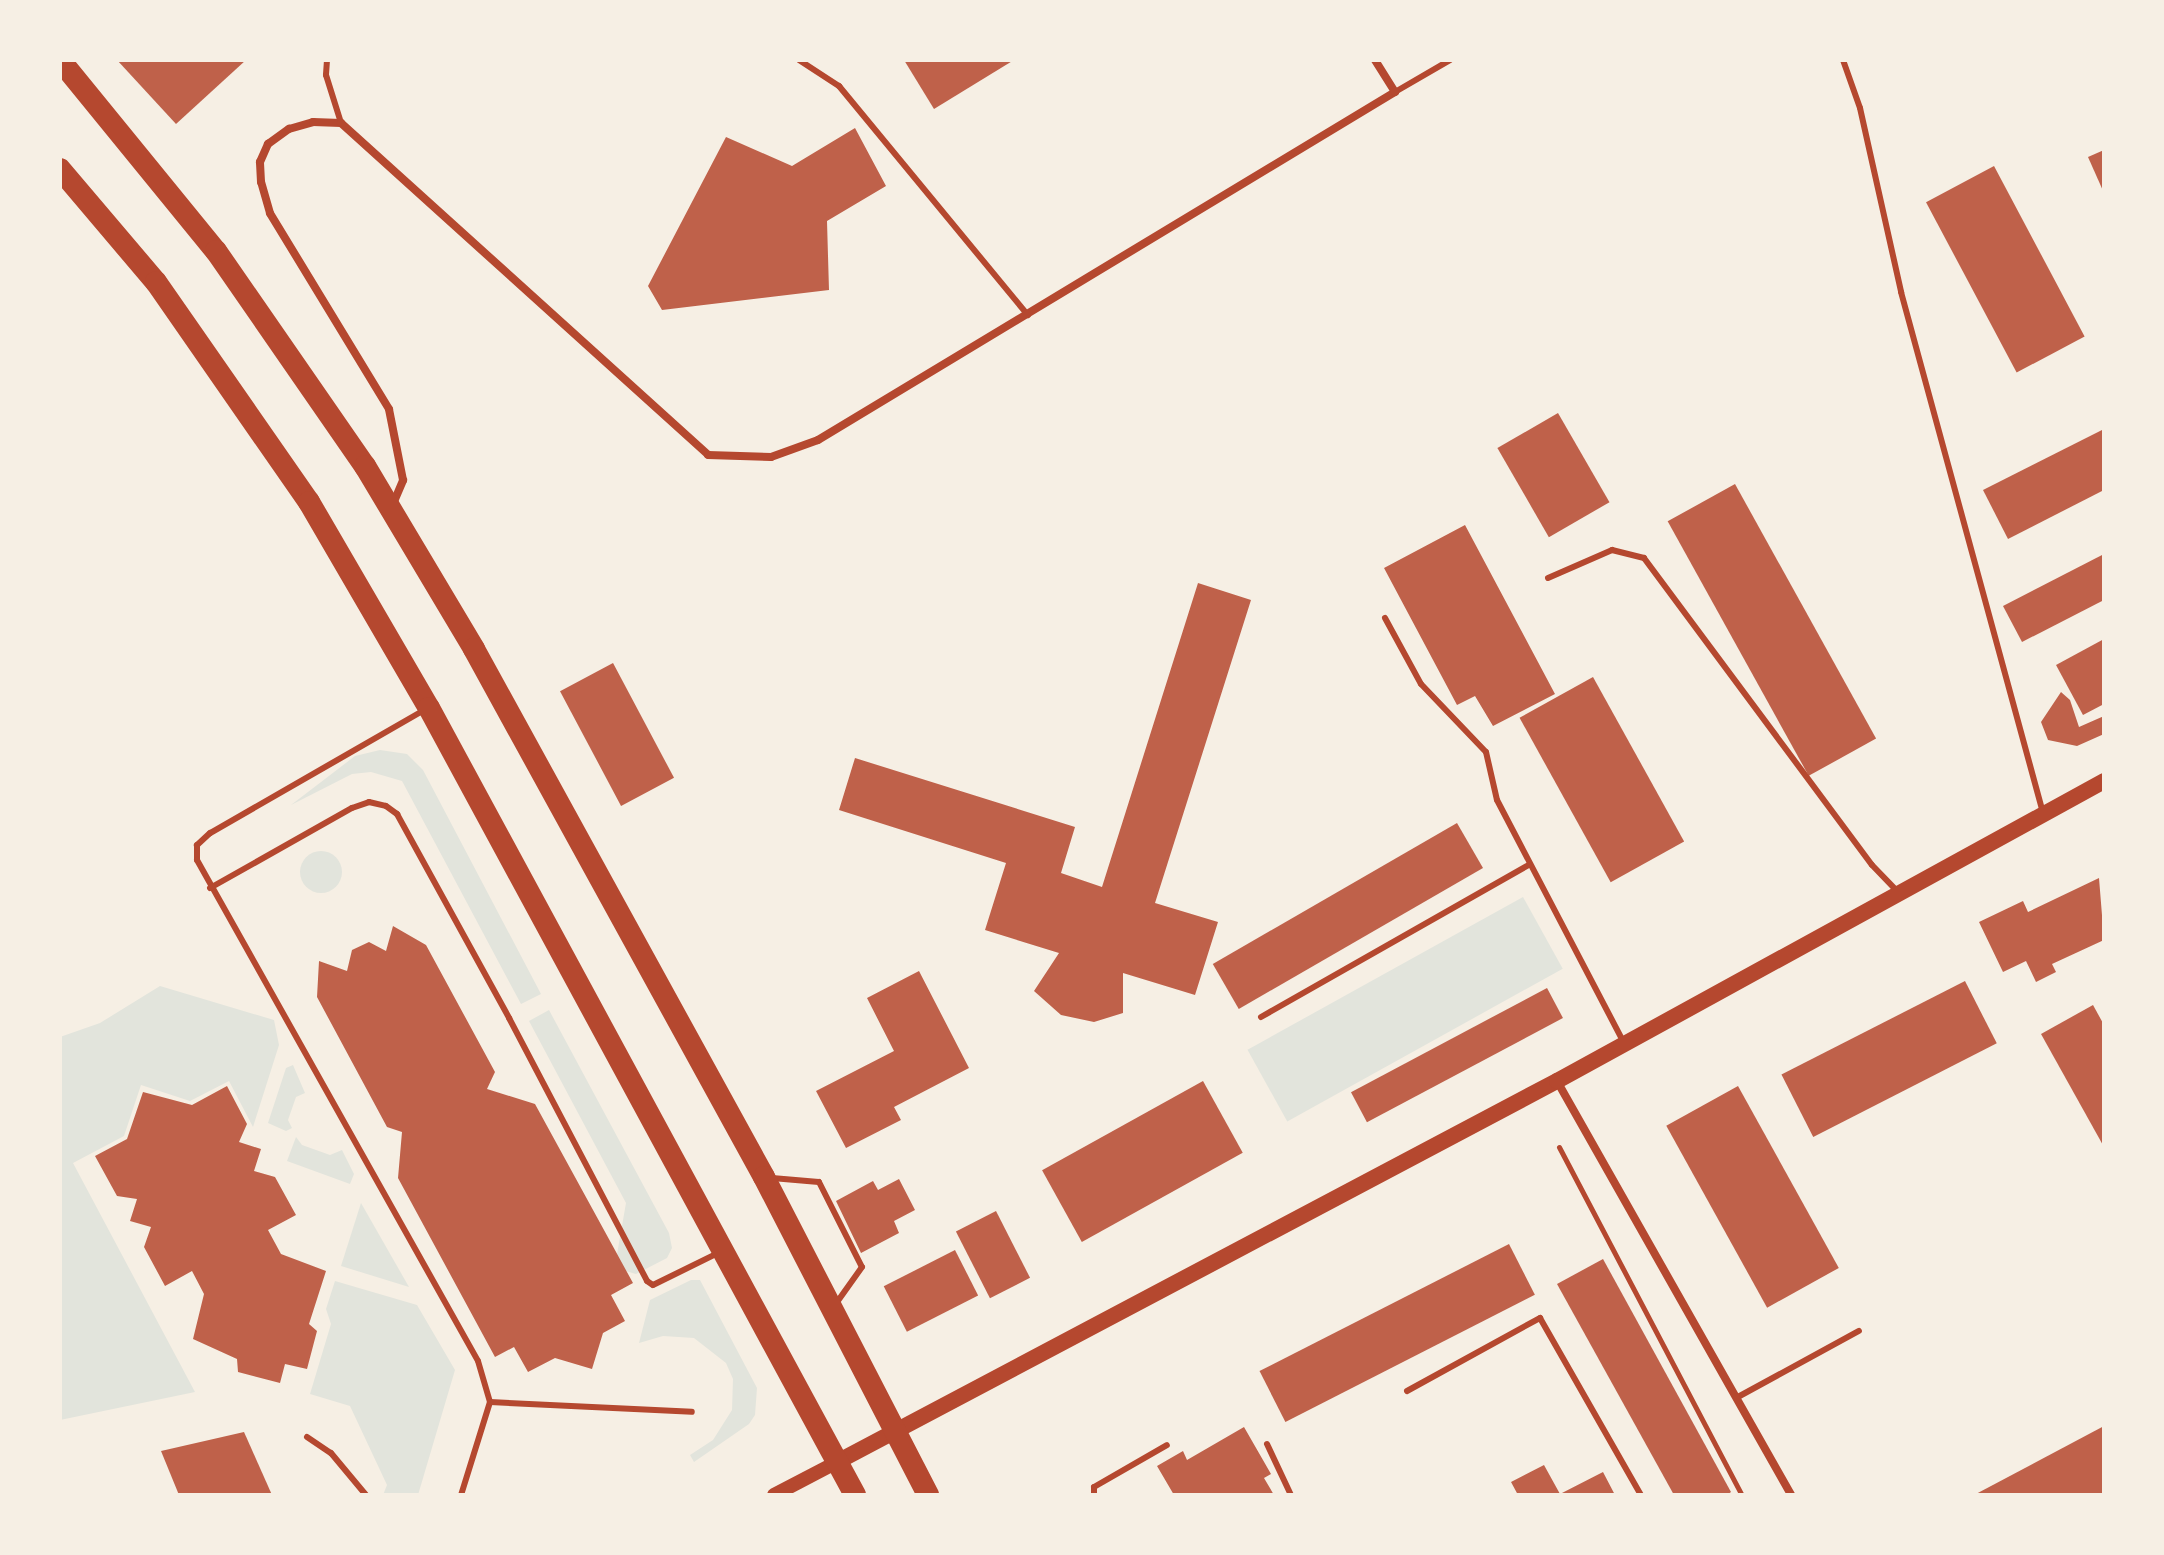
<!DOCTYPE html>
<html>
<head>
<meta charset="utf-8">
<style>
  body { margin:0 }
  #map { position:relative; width:2164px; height:1555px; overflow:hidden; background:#f6efe4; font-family:Signika,sans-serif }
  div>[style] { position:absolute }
  .green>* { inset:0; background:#e2e4dc; transform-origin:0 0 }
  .round { border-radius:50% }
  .building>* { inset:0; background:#bf614a; transform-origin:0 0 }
  .path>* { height:5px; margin:-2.5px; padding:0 2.5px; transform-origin:2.5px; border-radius:2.5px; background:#b5482f }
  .service>* { height:6px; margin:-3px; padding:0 3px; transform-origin:3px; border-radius:3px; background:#b5482f }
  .minor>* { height:8px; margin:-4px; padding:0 4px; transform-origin:4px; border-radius:4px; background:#b5482f }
  .tertiary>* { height:14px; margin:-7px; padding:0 7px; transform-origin:7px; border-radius:7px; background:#b5482f }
  .secondary>* { height:16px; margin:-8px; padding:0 8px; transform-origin:8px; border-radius:8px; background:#b5482f }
  .trunk>* { height:22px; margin:-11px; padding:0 11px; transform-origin:11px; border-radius:11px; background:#b5482f }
  span { translate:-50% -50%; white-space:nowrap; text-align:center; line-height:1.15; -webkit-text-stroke:8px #f6efe4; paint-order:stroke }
  .frame { position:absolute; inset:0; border:62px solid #f6efe4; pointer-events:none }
</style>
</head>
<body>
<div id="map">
  <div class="green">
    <i style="clip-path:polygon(380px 750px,407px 754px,423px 770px,541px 994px,521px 1004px,402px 781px,371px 772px,352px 774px,291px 805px,355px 756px)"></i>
    <i class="round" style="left:300px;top:851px;width:42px;height:42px"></i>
    <i style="left:1523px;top:897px;width:82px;height:315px;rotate:61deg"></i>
    <i style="clip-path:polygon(160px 986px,274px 1020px,279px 1045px,253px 1127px,229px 1081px,190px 1101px,141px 1085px,124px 1136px,73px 1163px,195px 1392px,60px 1420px,60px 1037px,100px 1023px)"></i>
    <i style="clip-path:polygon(549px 1010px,669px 1233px,672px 1248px,667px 1258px,636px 1274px,622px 1270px,616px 1260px,626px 1203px,529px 1021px)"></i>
    <i style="clip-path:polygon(293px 1065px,305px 1093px,296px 1097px,288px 1120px,292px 1128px,286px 1131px,268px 1123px,286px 1068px)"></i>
    <i style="clip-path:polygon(296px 1137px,302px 1145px,330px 1155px,342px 1150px,354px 1174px,350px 1184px,287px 1161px)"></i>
    <i style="clip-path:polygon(361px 1203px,409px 1287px,341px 1266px)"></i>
    <i style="clip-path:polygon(691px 1280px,700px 1280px,757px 1388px,755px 1415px,749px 1424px,694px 1462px,690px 1455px,713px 1440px,732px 1410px,733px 1379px,726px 1363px,694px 1338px,663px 1336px,639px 1343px,650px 1300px)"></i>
    <i style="clip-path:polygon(335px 1281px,417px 1305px,455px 1370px,418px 1495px,383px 1495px,387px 1485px,350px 1406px,310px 1394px,331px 1324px,326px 1309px)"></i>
  </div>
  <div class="building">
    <i style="clip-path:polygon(117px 60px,246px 60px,176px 124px)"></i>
    <i style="clip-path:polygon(904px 60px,1014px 60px,934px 109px)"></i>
    <i style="clip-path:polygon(855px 128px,886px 186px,827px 221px,829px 290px,662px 310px,648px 286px,726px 137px,792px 166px)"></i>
    <i style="clip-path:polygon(2104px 150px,2104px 193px,2088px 157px)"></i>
    <i style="left:1994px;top:166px;width:193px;height:77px;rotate:62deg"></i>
    <i style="left:1558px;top:413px;width:103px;height:70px;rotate:60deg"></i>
    <i style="clip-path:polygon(2104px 429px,2104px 490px,2008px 539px,1983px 490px)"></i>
    <i style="left:1735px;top:484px;width:291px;height:77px;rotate:61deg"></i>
    <i style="clip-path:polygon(1465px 525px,1555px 694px,1493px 726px,1475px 696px,1457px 705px,1384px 568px)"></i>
    <i style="clip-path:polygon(2104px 554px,2104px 600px,2022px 642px,2003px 606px)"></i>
    <i style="clip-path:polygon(1198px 583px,1251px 600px,1155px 903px,1218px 922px,1195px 995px,1123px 973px,1123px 1013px,1094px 1022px,1061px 1015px,1034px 991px,1059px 953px,985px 930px,1006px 863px,839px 810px,855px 758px,1075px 827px,1061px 873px,1102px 887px)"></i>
    <i style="clip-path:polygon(2104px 639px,2104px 704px,2083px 715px,2056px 665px)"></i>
    <i style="left:613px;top:663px;width:130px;height:60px;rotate:62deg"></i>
    <i style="left:1593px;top:677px;width:188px;height:84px;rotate:61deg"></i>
    <i style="clip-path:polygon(2061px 692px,2070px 700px,2079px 727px,2104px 716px,2104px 734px,2077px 746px,2048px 740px,2041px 722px)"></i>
    <i style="left:1457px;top:823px;width:52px;height:282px;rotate:60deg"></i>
    <i style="clip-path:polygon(2099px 878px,2104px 940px,2052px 964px,2056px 972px,2036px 982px,2026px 961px,2003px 972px,1979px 922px,2023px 901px,2028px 912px)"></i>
    <i style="clip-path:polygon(393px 926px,426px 945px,495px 1072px,487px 1089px,535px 1104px,633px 1283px,611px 1295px,625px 1321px,603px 1333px,592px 1369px,555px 1358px,528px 1372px,514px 1347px,495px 1357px,398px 1178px,402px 1132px,387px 1127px,317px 997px,319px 961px,347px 971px,352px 950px,369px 942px,386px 951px)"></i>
    <i style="clip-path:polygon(919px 971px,969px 1068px,894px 1107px,901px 1120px,846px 1148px,816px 1091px,894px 1051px,867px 998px)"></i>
    <i style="left:1965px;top:981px;width:70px;height:206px;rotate:63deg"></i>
    <i style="left:1547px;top:988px;width:34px;height:222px;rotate:62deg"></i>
    <i style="clip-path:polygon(2093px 1005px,2104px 1025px,2104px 1147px,2041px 1034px)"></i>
    <i style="left:1203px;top:1081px;width:82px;height:184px;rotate:61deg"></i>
    <i style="clip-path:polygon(227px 1086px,247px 1124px,239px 1142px,261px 1149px,254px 1171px,275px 1177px,296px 1215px,268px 1230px,281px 1254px,326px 1271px,309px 1324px,317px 1331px,307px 1369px,285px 1364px,280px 1383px,238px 1372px,237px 1359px,193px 1339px,204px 1294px,192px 1271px,165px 1286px,144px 1247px,151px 1227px,130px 1221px,137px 1199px,117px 1196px,95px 1156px,127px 1139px,143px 1092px,192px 1105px)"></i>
    <i style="left:1738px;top:1086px;width:208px;height:82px;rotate:61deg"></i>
    <i style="clip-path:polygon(899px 1179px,915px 1210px,894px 1221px,899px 1233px,861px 1253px,836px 1201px,873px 1181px,878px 1190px)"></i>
    <i style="left:996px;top:1211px;width:75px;height:45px;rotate:63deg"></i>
    <i style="left:1509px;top:1244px;width:57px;height:280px;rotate:63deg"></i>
    <i style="left:955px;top:1250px;width:51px;height:80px;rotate:63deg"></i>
    <i style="clip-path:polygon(1603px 1259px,1731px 1492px,1727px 1495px,1674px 1495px,1557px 1284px)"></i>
    <i style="clip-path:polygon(2104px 1426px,2104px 1495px,1974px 1495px)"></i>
    <i style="clip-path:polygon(1244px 1427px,1271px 1474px,1264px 1478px,1274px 1495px,1174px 1495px,1157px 1466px,1183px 1451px,1187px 1460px)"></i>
    <i style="clip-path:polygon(244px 1432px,272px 1495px,179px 1495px,161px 1451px)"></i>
    <i style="clip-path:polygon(1544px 1465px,1560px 1494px,1603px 1472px,1615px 1495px,1518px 1495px,1511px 1482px)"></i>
  </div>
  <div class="path">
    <i style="left:1559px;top:1147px;width:393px;rotate:62.3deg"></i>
  </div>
  <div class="service">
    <i style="left:327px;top:60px;width:15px;rotate:94deg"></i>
    <i style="left:326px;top:75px;width:50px;rotate:72.6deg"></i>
    <i style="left:799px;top:60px;width:48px;rotate:33deg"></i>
    <i style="left:839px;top:86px;width:297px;rotate:50.5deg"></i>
    <i style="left:1843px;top:60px;width:51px;rotate:70.5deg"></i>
    <i style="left:1860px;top:108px;width:189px;rotate:77.4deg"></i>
    <i style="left:1901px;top:292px;width:540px;rotate:74.75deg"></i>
    <i style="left:1395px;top:92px;width:64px;rotate:-30.2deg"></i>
    <i style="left:1548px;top:578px;width:70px;rotate:-23.6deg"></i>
    <i style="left:1612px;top:550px;width:33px;rotate:14deg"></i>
    <i style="left:1644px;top:558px;width:382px;rotate:53.4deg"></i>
    <i style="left:1872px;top:865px;width:39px;rotate:46deg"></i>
    <i style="left:1385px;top:618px;width:75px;rotate:61.4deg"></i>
    <i style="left:1421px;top:684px;width:94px;rotate:46.3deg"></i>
    <i style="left:1486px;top:752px;width:49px;rotate:77.1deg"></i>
    <i style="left:1497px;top:800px;width:272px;rotate:62.4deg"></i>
    <i style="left:426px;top:709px;width:249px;rotate:150.1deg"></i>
    <i style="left:210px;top:833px;width:18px;rotate:137deg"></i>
    <i style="left:197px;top:845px;width:15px;rotate:90deg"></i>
    <i style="left:197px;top:860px;width:574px;rotate:60.71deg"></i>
    <i style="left:478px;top:1361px;width:43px;rotate:73.7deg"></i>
    <i style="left:490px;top:1402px;width:97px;rotate:107.3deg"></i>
    <i style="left:210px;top:888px;width:163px;rotate:-29.4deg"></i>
    <i style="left:352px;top:808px;width:18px;rotate:-19deg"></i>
    <i style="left:369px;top:802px;width:17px;rotate:13deg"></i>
    <i style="left:386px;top:806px;width:14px;rotate:36deg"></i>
    <i style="left:397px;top:814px;width:233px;rotate:61.2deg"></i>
    <i style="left:509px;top:1018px;width:297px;rotate:62.3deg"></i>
    <i style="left:647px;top:1281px;width:7px;rotate:34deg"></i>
    <i style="left:653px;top:1285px;width:75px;rotate:-26.2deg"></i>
    <i style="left:1261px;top:1017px;width:308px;rotate:-29.6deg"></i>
    <i style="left:772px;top:1178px;width:47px;rotate:4.9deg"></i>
    <i style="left:819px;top:1182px;width:95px;rotate:63.2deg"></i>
    <i style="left:862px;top:1267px;width:47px;rotate:125.4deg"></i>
    <i style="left:1407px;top:1391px;width:152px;rotate:-28.8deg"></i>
    <i style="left:1540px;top:1318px;width:204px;rotate:60.3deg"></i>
    <i style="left:1736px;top:1398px;width:140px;rotate:-28.6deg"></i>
    <i style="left:490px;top:1402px;width:202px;rotate:2.8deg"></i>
    <i style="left:307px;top:1437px;width:29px;rotate:34deg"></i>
    <i style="left:331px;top:1453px;width:55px;rotate:50.2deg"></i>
    <i style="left:1267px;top:1444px;width:56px;rotate:64.8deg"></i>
    <i style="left:1094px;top:1495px;width:8px;rotate:-90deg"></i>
    <i style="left:1094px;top:1487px;width:84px;rotate:-29.9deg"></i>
  </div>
  <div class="minor">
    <i style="left:393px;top:504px;width:26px;rotate:-67deg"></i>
    <i style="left:403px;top:480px;width:72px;rotate:-101.2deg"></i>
    <i style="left:389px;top:409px;width:229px;rotate:-121.3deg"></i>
    <i style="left:270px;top:213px;width:32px;rotate:-106deg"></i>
    <i style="left:261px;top:182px;width:20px;rotate:-93deg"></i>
    <i style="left:260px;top:162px;width:20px;rotate:-66deg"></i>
    <i style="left:268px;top:144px;width:26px;rotate:-36deg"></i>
    <i style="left:289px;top:129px;width:25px;rotate:-16deg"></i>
    <i style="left:313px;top:122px;width:28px;rotate:2deg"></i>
    <i style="left:341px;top:123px;width:495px;rotate:42.1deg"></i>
    <i style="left:708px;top:455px;width:63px;rotate:1.8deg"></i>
    <i style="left:771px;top:457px;width:50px;rotate:-19.9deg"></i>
    <i style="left:818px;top:440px;width:674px;rotate:-31.1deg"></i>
    <i style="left:1395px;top:92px;width:38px;rotate:-122deg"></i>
    <i style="left:1557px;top:1081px;width:476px;rotate:60.5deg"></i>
  </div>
  <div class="tertiary">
    <i style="left:774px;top:1495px;width:71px;rotate:-27.6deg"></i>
  </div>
  <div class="secondary">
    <i style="left:837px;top:1462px;width:815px;rotate:-27.89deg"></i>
    <i style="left:1557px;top:1081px;width:624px;rotate:-28.74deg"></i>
  </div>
  <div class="trunk">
    <i style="left:60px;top:60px;width:247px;rotate:50.8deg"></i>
    <i style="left:216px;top:251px;width:262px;rotate:55.3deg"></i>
    <i style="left:365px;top:466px;width:213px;rotate:59.2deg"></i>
    <i style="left:474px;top:649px;width:602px;rotate:61.22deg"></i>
    <i style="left:764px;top:1177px;width:358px;rotate:62.7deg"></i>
    <i style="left:60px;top:169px;width:148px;rotate:49.7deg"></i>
    <i style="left:156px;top:282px;width:268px;rotate:55.2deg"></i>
    <i style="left:309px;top:502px;width:238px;rotate:59.8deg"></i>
    <i style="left:429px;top:708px;width:895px;rotate:61.57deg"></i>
  </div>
  <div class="frame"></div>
</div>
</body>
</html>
